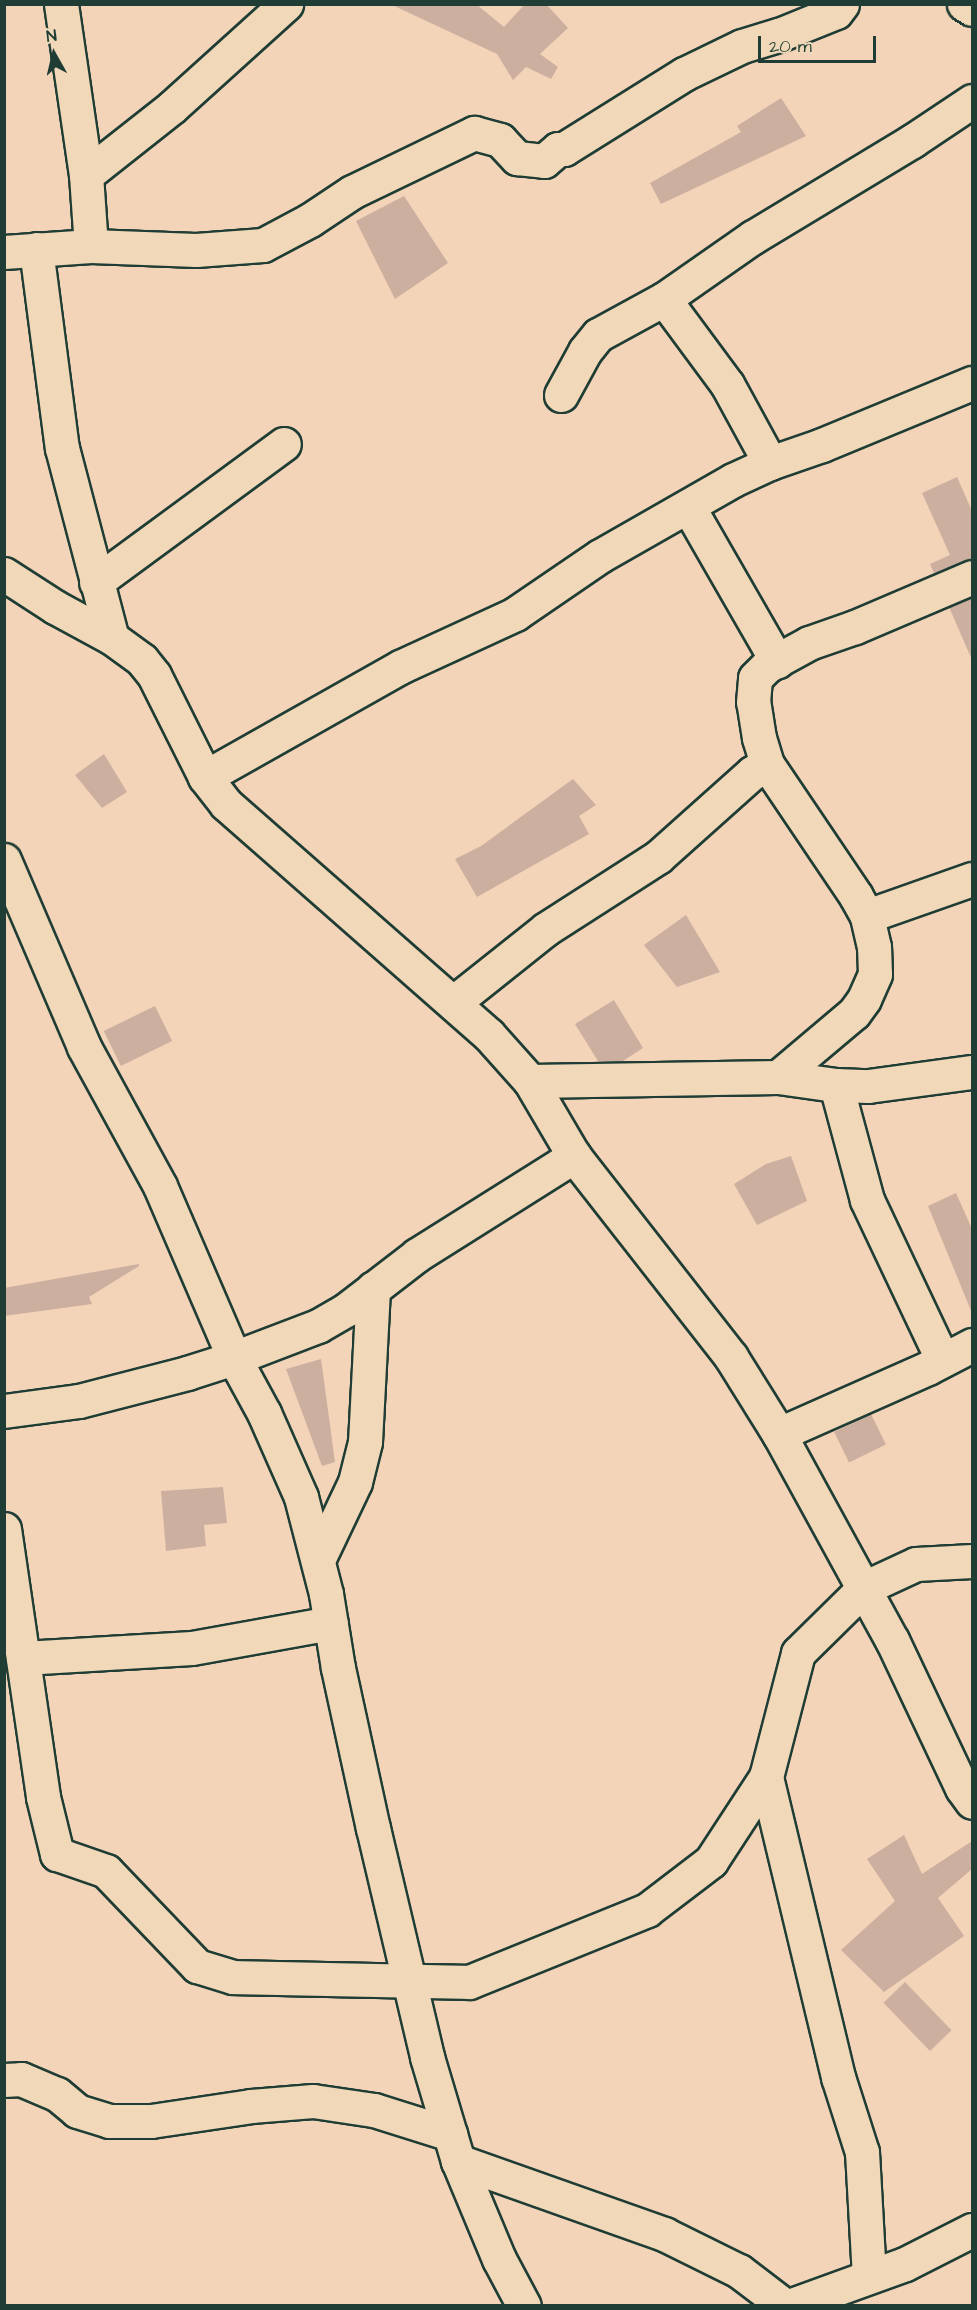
<!DOCTYPE html>
<html>
<head>
<meta charset="utf-8">
<style>
  body { margin:0 }
  #map { position:relative; width:977px; height:2310px; overflow:hidden; background:#f3d4b9; font-family:"Architects Daughter",sans-serif }
  div>[style] { position:absolute }
  .building>* { inset:0; background:#cdafa0; transform-origin:0 0 }
  .roads { filter:drop-shadow(2px 0 #1f3d34) drop-shadow(-2px 0 #1f3d34) drop-shadow(0 2px #1f3d34) drop-shadow(0 -2px #1f3d34) }
  .minor>* { height:33px; margin:-16.5px; padding:0 16.5px; transform-origin:16.5px; border-radius:16.5px; background:#f0d8b8 }
  span { translate:-50% -50%; white-space:nowrap; text-align:center; line-height:1.15; -webkit-text-stroke:6px #f0d8b8; paint-order:stroke }
  .frame { position:absolute; inset:0; border:6px solid #1f3d34; pointer-events:none }
  .north { position:absolute; left:24px; top:24px; width:60px; height:60px; -webkit-text-stroke:4px #f0d8b8; paint-order:stroke; rotate:352deg; font-size:16px; font-weight:700; line-height:24px; text-align:center; color:#1f3d34 }
  .north::after { content:''; display:block; margin:auto; width:21px; height:27px; background:#1f3d34; clip-path:polygon(50% 0,100% 100%,50% 72%,0 100%) }
  .scale { position:absolute; left:758px; top:36px; width:118px; height:27px; box-sizing:border-box; border:3px solid #1f3d34; border-top:0; padding-left:8px; font-size:18px; line-height:21px; white-space:nowrap; color:#1f3d34; -webkit-text-stroke:4px #f0d8b8; paint-order:stroke }
</style>
</head>
<body>
<div id="map">
  <div class="building">
    <i style="clip-path:polygon(390px 4px,476px 4px,504px 27px,525px 4px,546px 4px,568px 28px,540px 54px,558px 67px,551px 79px,526px 67px,513px 80px,497px 54px)"></i>
    <i style="clip-path:polygon(781px 98px,806px 136px,661px 204px,650px 183px,741px 132px,737px 126px)"></i>
    <i style="clip-path:polygon(404px 196px,448px 263px,395px 299px,356px 221px)"></i>
    <i style="clip-path:polygon(957px 477px,972px 511px,972px 559px,934px 573px,930px 564px,950px 555px,922px 493px)"></i>
    <i style="clip-path:polygon(972px 597px,972px 660px,949px 607px)"></i>
    <i style="clip-path:polygon(104px 754px,127px 792px,102px 808px,75px 775px)"></i>
    <i style="clip-path:polygon(573px 779px,596px 805px,579px 816px,589px 834px,477px 897px,455px 859px,481px 846px)"></i>
    <i style="clip-path:polygon(686px 915px,720px 972px,677px 987px,644px 945px)"></i>
    <i style="clip-path:polygon(614px 1000px,643px 1048px,623px 1061px,598px 1061px,575px 1024px)"></i>
    <i style="left:155px;top:1006px;width:39px;height:57px;rotate:64deg"></i>
    <i style="clip-path:polygon(791px 1156px,807px 1201px,757px 1225px,734px 1184px,766px 1164px)"></i>
    <i style="clip-path:polygon(956px 1193px,972px 1229px,972px 1313px,928px 1206px)"></i>
    <i style="clip-path:polygon(139px 1264px,139px 1266px,89px 1297px,92px 1304px,4px 1316px,4px 1288px)"></i>
    <i style="clip-path:polygon(321px 1359px,335px 1462px,322px 1466px,286px 1369px)"></i>
    <i style="left:871px;top:1414px;width:34px;height:41px;rotate:64deg"></i>
    <i style="clip-path:polygon(223px 1487px,227px 1523px,204px 1525px,206px 1546px,166px 1551px,161px 1491px)"></i>
    <i style="clip-path:polygon(904px 1835px,922px 1874px,972px 1841px,972px 1869px,938px 1898px,964px 1936px,884px 1992px,841px 1950px,895px 1901px,867px 1859px)"></i>
    <i style="left:905px;top:1982px;width:67px;height:30px;rotate:46deg"></i>
  </div>
  <div class="roads">
    <div class="minor">
      <i style="left:61px;top:4px;width:173px;rotate:81.7deg"></i>
      <i style="left:86px;top:175px;width:71px;rotate:86deg"></i>
      <i style="left:964px;top:4px;width:9px;rotate:32deg"></i>
      <i style="left:86px;top:175px;width:110px;rotate:-38.3deg"></i>
      <i style="left:172px;top:107px;width:154px;rotate:-42.1deg"></i>
      <i style="left:36px;top:249px;width:201px;rotate:82.6deg"></i>
      <i style="left:62px;top:448px;width:196px;rotate:75.3deg"></i>
      <i style="left:4px;top:252px;width:87px;rotate:-3.9deg"></i>
      <i style="left:91px;top:246px;width:105px;rotate:2.2deg"></i>
      <i style="left:196px;top:250px;width:67px;rotate:-4.3deg"></i>
      <i style="left:263px;top:245px;width:53px;rotate:-28deg"></i>
      <i style="left:310px;top:220px;width:50px;rotate:-33.7deg"></i>
      <i style="left:352px;top:192px;width:136px;rotate:-25.8deg"></i>
      <i style="left:474px;top:133px;width:27px;rotate:15deg"></i>
      <i style="left:500px;top:140px;width:25px;rotate:47deg"></i>
      <i style="left:517px;top:158px;width:27px;rotate:6deg"></i>
      <i style="left:544px;top:161px;width:18px;rotate:-41deg"></i>
      <i style="left:558px;top:149px;width:6px"></i>
      <i style="left:564px;top:149px;width:142px;rotate:-32deg"></i>
      <i style="left:684px;top:74px;width:64px;rotate:-25.8deg"></i>
      <i style="left:742px;top:46px;width:39px;rotate:-17deg"></i>
      <i style="left:779px;top:35px;width:61px;rotate:-22deg"></i>
      <i style="left:836px;top:12px;width:10px;rotate:-53deg"></i>
      <i style="left:664px;top:299px;width:106px;rotate:53.5deg"></i>
      <i style="left:727px;top:384px;width:90px;rotate:61.4deg"></i>
      <i style="left:561px;top:395px;width:50px;rotate:-61.4deg"></i>
      <i style="left:585px;top:351px;width:21px;rotate:-51deg"></i>
      <i style="left:598px;top:335px;width:75px;rotate:-28.6deg"></i>
      <i style="left:664px;top:299px;width:108px;rotate:-34.9deg"></i>
      <i style="left:753px;top:237px;width:186px;rotate:-31.1deg"></i>
      <i style="left:912px;top:141px;width:72px;rotate:-33.7deg"></i>
      <i style="left:689px;top:508px;width:177px;rotate:60.1deg"></i>
      <i style="left:4px;top:574px;width:61px;rotate:32.9deg"></i>
      <i style="left:55px;top:607px;width:65px;rotate:28.5deg"></i>
      <i style="left:112px;top:638px;width:37px;rotate:36deg"></i>
      <i style="left:142px;top:660px;width:19px;rotate:51deg"></i>
      <i style="left:154px;top:675px;width:114px;rotate:63.4deg"></i>
      <i style="left:205px;top:777px;width:34px;rotate:52deg"></i>
      <i style="left:226px;top:804px;width:349px;rotate:41.3deg"></i>
      <i style="left:488px;top:1034px;width:63px;rotate:48.2deg"></i>
      <i style="left:530px;top:1081px;width:248px;rotate:-0.9deg"></i>
      <i style="left:778px;top:1077px;width:59px;rotate:7.9deg"></i>
      <i style="left:836px;top:1085px;width:32px;rotate:2deg"></i>
      <i style="left:868px;top:1086px;width:105px;rotate:-7.7deg"></i>
      <i style="left:96px;top:582px;width:233px;rotate:-36.3deg"></i>
      <i style="left:205px;top:777px;width:224px;rotate:-29.4deg"></i>
      <i style="left:400px;top:667px;width:127px;rotate:-24.7deg"></i>
      <i style="left:515px;top:614px;width:103px;rotate:-34.3deg"></i>
      <i style="left:600px;top:556px;width:153px;rotate:-29.7deg"></i>
      <i style="left:733px;top:480px;width:41px;rotate:-24.7deg"></i>
      <i style="left:770px;top:463px;width:55px;rotate:-19.1deg"></i>
      <i style="left:822px;top:445px;width:162px;rotate:-22.5deg"></i>
      <i style="left:4px;top:860px;width:203px;rotate:66.8deg"></i>
      <i style="left:84px;top:1047px;width:158px;rotate:61.3deg"></i>
      <i style="left:160px;top:1186px;width:187px;rotate:66.7deg"></i>
      <i style="left:234px;top:1358px;width:63px;rotate:61.4deg"></i>
      <i style="left:264px;top:1413px;width:92px;rotate:66.2deg"></i>
      <i style="left:301px;top:1497px;width:100px;rotate:75.5deg"></i>
      <i style="left:326px;top:1594px;width:75px;rotate:80.8deg"></i>
      <i style="left:338px;top:1668px;width:164px;rotate:77.7deg"></i>
      <i style="left:373px;top:1828px;width:235px;rotate:76.7deg"></i>
      <i style="left:427px;top:2057px;width:109px;rotate:73.4deg"></i>
      <i style="left:458px;top:2161px;width:106px;rotate:67.3deg"></i>
      <i style="left:499px;top:2259px;width:53px;rotate:62deg"></i>
      <i style="left:867px;top:916px;width:111px;rotate:-19.4deg"></i>
      <i style="left:453px;top:1003px;width:119px;rotate:-38.5deg"></i>
      <i style="left:546px;top:929px;width:133px;rotate:-32.7deg"></i>
      <i style="left:658px;top:857px;width:126px;rotate:-41.8deg"></i>
      <i style="left:752px;top:773px;width:17px;rotate:-31deg"></i>
      <i style="left:778px;top:1077px;width:99px;rotate:-40.1deg"></i>
      <i style="left:854px;top:1013px;width:17px;rotate:-54deg"></i>
      <i style="left:864px;top:999px;width:27px;rotate:-66deg"></i>
      <i style="left:875px;top:974px;width:27px;rotate:-92deg"></i>
      <i style="left:874px;top:947px;width:32px;rotate:-103deg"></i>
      <i style="left:867px;top:916px;width:23px;rotate:-119deg"></i>
      <i style="left:856px;top:896px;width:159px;rotate:-124deg"></i>
      <i style="left:767px;top:764px;width:27px;rotate:-107deg"></i>
      <i style="left:759px;top:738px;width:36px;rotate:-99deg"></i>
      <i style="left:753px;top:702px;width:24px;rotate:-85deg"></i>
      <i style="left:755px;top:678px;width:17px;rotate:-45deg"></i>
      <i style="left:767px;top:666px;width:48px;rotate:-28.7deg"></i>
      <i style="left:809px;top:643px;width:49px;rotate:-19.2deg"></i>
      <i style="left:855px;top:627px;width:127px;rotate:-23.1deg"></i>
      <i style="left:530px;top:1081px;width:87px;rotate:59.6deg"></i>
      <i style="left:574px;top:1156px;width:255px;rotate:52deg"></i>
      <i style="left:731px;top:1357px;width:91px;rotate:58.1deg"></i>
      <i style="left:779px;top:1434px;width:235px;rotate:61.3deg"></i>
      <i style="left:892px;top:1640px;width:164px;rotate:64.7deg"></i>
      <i style="left:962px;top:1788px;width:17px;rotate:54deg"></i>
      <i style="left:836px;top:1085px;width:119px;rotate:74.9deg"></i>
      <i style="left:867px;top:1200px;width:176px;rotate:64.7deg"></i>
      <i style="left:4px;top:1411px;width:76px;rotate:-7.6deg"></i>
      <i style="left:79px;top:1401px;width:112px;rotate:-14.5deg"></i>
      <i style="left:187px;top:1373px;width:49px;rotate:-17.7deg"></i>
      <i style="left:234px;top:1358px;width:90px;rotate:-20.9deg"></i>
      <i style="left:318px;top:1326px;width:34px;rotate:-30deg"></i>
      <i style="left:347px;top:1309px;width:88px;rotate:-37.6deg"></i>
      <i style="left:417px;top:1255px;width:186px;rotate:-32.2deg"></i>
      <i style="left:779px;top:1434px;width:163px;rotate:-23.9deg"></i>
      <i style="left:928px;top:1368px;width:50px;rotate:-27.6deg"></i>
      <i style="left:4px;top:1529px;width:271px;rotate:81.7deg"></i>
      <i style="left:43px;top:1797px;width:59px;rotate:76.2deg"></i>
      <i style="left:57px;top:1854px;width:52px;rotate:19.1deg"></i>
      <i style="left:106px;top:1871px;width:132px;rotate:46.2deg"></i>
      <i style="left:197px;top:1966px;width:38px;rotate:17deg"></i>
      <i style="left:233px;top:1977px;width:236px;rotate:1.2deg"></i>
      <i style="left:469px;top:1982px;width:192px;rotate:-22deg"></i>
      <i style="left:647px;top:1910px;width:81px;rotate:-37.4deg"></i>
      <i style="left:711px;top:1861px;width:100px;rotate:-56.8deg"></i>
      <i style="left:766px;top:1777px;width:128px;rotate:-75.5deg"></i>
      <i style="left:798px;top:1653px;width:93px;rotate:-44.6deg"></i>
      <i style="left:864px;top:1588px;width:57px;rotate:-24.8deg"></i>
      <i style="left:916px;top:1564px;width:56px;rotate:-3.1deg"></i>
      <i style="left:318px;top:1560px;width:86px;rotate:-64.6deg"></i>
      <i style="left:355px;top:1482px;width:41px;rotate:-76deg"></i>
      <i style="left:365px;top:1442px;width:154px;rotate:-87deg"></i>
      <i style="left:23px;top:1658px;width:169px;rotate:-3.4deg"></i>
      <i style="left:192px;top:1648px;width:141px;rotate:-10.2deg"></i>
      <i style="left:766px;top:1777px;width:309px;rotate:76.5deg"></i>
      <i style="left:838px;top:2077px;width:79px;rotate:72.3deg"></i>
      <i style="left:862px;top:2152px;width:124px;rotate:86.8deg"></i>
      <i style="left:4px;top:2080px;width:17px;rotate:-3deg"></i>
      <i style="left:21px;top:2079px;width:39px;rotate:23deg"></i>
      <i style="left:57px;top:2094px;width:26px;rotate:40deg"></i>
      <i style="left:77px;top:2111px;width:34px;rotate:17deg"></i>
      <i style="left:109px;top:2121px;width:42px"></i>
      <i style="left:151px;top:2121px;width:101px;rotate:-8.5deg"></i>
      <i style="left:251px;top:2106px;width:62px;rotate:-4.6deg"></i>
      <i style="left:313px;top:2101px;width:62px;rotate:8.4deg"></i>
      <i style="left:374px;top:2110px;width:80px;rotate:17.5deg"></i>
      <i style="left:458px;top:2161px;width:219px;rotate:19.5deg"></i>
      <i style="left:664px;top:2234px;width:84px;rotate:26.3deg"></i>
      <i style="left:739px;top:2271px;width:58px;rotate:37.3deg"></i>
      <i style="left:789px;top:2306px;width:123px;rotate:-19.9deg"></i>
      <i style="left:905px;top:2264px;width:75px;rotate:-26.9deg"></i>
    </div>
  </div>
  <div class="frame"></div>
  <div class="north">N</div>
  <div class="scale">20 m</div>
</div>
</body>
</html>
